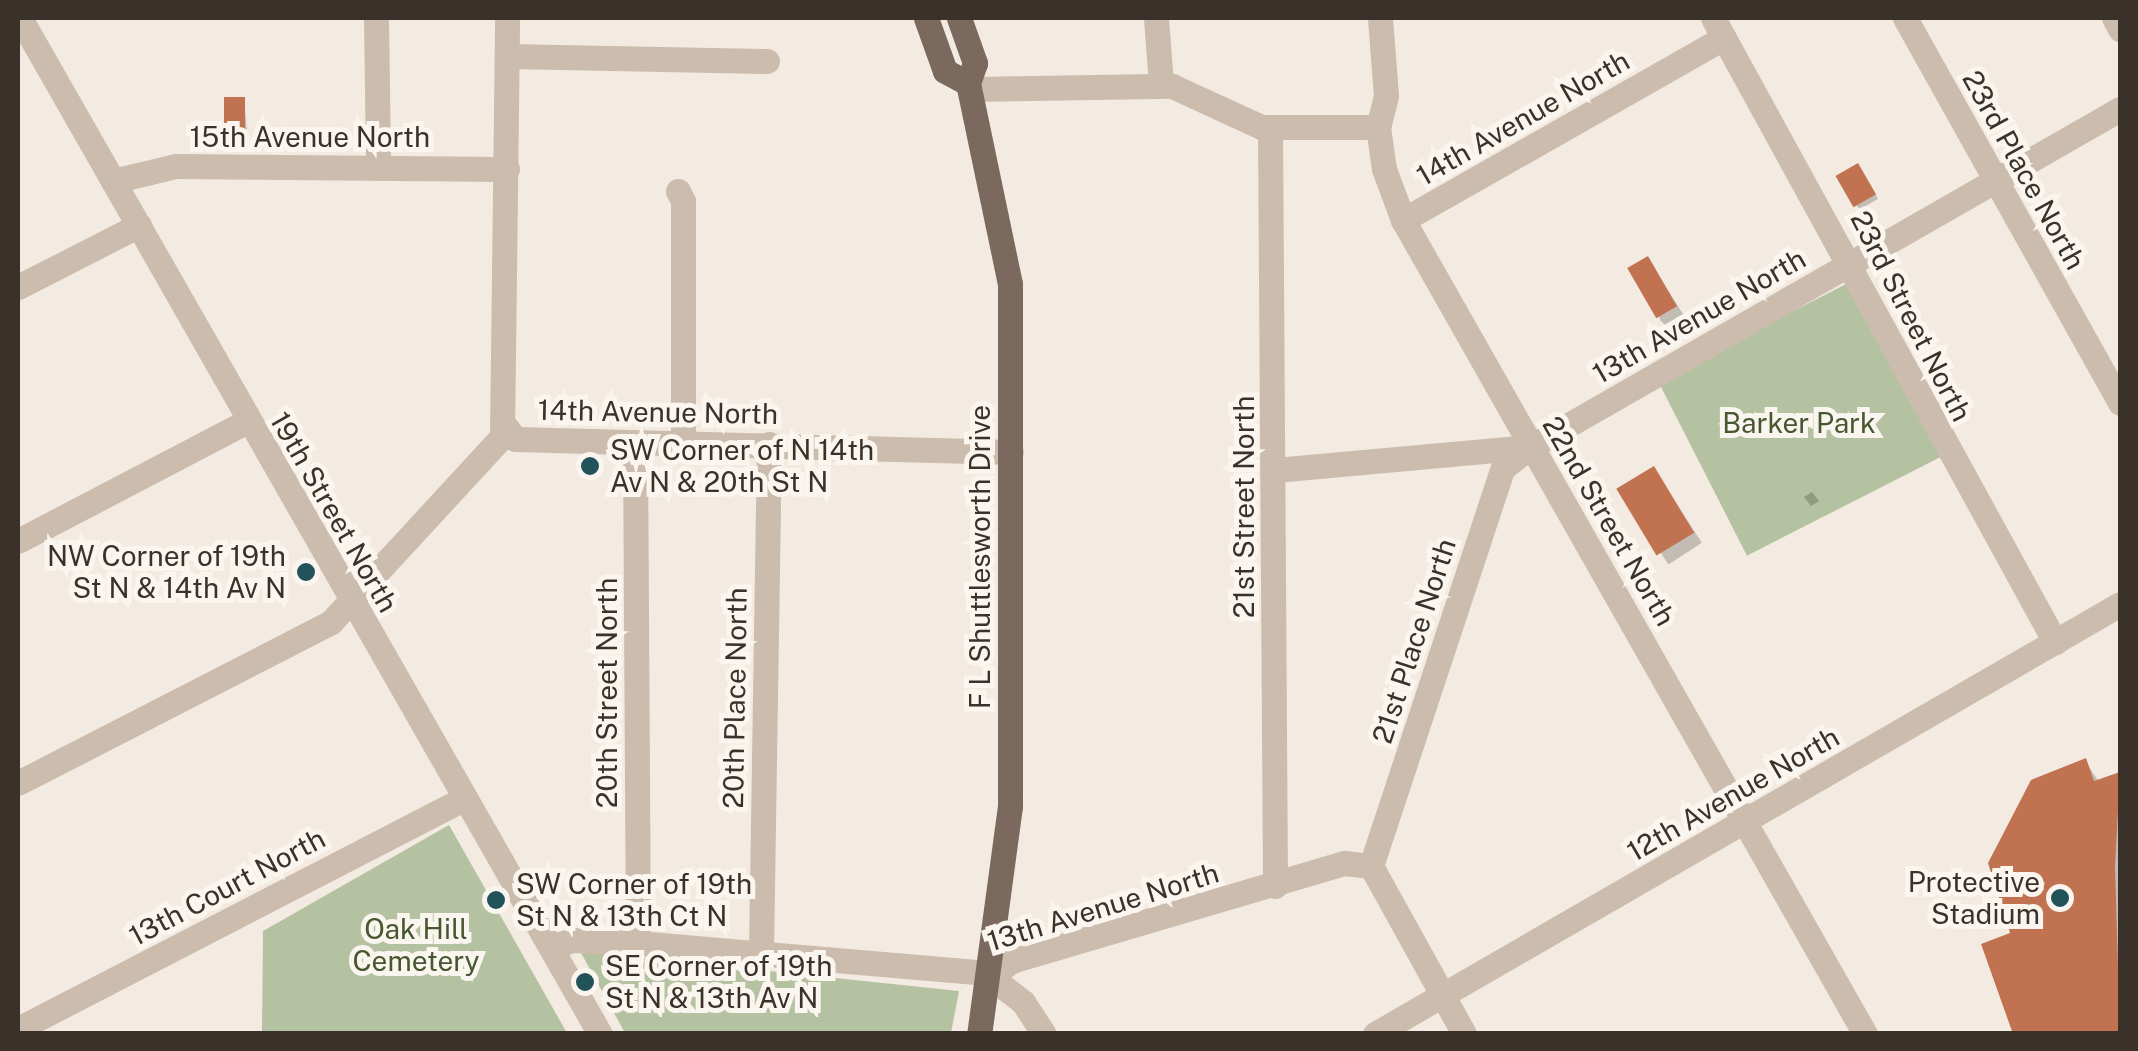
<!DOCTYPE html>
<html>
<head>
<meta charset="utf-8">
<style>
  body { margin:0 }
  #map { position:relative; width:2138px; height:1051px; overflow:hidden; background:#f3ebe1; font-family:"Public Sans",sans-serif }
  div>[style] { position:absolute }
  .green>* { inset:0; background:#b5c2a1; transform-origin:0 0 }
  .shadow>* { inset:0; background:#0003; transform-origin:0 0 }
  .building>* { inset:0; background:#c17250; transform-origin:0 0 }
  .minor>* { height:25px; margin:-12.5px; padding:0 12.5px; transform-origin:12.5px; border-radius:12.5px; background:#cbbcad }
  .major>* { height:25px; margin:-12.5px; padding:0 12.5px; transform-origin:12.5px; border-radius:12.5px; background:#7b695d }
  .dots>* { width:28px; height:28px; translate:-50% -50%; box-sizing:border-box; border:5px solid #faf5ee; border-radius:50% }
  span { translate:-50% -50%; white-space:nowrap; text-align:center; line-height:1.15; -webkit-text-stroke:10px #faf5ee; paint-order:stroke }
  .street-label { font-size:28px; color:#3a312b }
  .park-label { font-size:28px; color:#475730 }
  .poi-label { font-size:28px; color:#3a312b }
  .left { translate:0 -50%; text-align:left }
  .right { translate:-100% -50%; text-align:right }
  .frame { position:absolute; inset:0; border:20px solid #3a312b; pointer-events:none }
</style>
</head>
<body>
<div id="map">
  <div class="green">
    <i style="left:1858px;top:278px;width:197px;height:225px;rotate:63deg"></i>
    <i style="clip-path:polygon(449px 825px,567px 1033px,262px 1033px,263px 931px)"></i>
    <i style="clip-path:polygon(580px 951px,959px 991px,951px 1033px,625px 1033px)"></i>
  </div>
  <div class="shadow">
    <i style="clip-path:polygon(266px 18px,340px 18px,340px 19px)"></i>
    <i style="clip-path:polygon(244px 100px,249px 152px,231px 152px,227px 148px)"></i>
    <i style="clip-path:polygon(1862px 171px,1878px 199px,1860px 209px,1856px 205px)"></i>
    <i style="clip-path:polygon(1648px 259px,1683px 314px,1667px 327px,1660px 320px)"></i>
    <i style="left:1654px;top:469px;width:88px;height:40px;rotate:57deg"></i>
    <i style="clip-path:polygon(1812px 492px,1819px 501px,1811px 506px,1804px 497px)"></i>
    <i style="clip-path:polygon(2085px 761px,2099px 782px,2120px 775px,2120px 1034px,2016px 1034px,2014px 934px)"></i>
  </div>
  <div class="building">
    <i style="left:224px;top:97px;width:21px;height:52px"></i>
    <i style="left:1858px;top:163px;width:36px;height:26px;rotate:60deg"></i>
    <i style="left:1648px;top:256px;width:58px;height:24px;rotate:60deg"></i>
    <i style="left:1654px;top:466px;width:78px;height:44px;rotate:59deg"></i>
    <i style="clip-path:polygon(2086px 758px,2094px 781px,2120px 772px,2115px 867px,2120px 1034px,2013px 1034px,1981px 944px,2010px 933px,1988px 863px,2031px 780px)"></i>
  </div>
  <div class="minor">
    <i style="left:20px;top:18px;width:1170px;rotate:60.28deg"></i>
    <i style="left:376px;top:18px;width:150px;rotate:89.2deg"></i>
    <i style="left:1156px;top:18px;width:67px;rotate:85.7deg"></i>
    <i style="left:1380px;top:18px;width:78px;rotate:85.6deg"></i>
    <i style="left:1386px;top:96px;width:32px;rotate:104deg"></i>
    <i style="left:1378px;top:127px;width:42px;rotate:81.9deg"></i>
    <i style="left:1384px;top:169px;width:54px;rotate:69.6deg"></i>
    <i style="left:1403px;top:220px;width:936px;rotate:60.42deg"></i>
    <i style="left:1713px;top:18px;width:712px;rotate:61.27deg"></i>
    <i style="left:1905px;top:18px;width:441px;rotate:60.8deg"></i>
    <i style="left:2114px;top:18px;width:13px;rotate:61deg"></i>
    <i style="left:507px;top:56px;width:260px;rotate:1.1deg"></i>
    <i style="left:970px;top:89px;width:202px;rotate:-0.9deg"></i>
    <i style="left:1172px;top:86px;width:98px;rotate:24.7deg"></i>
    <i style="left:1261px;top:127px;width:117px"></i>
    <i style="left:1270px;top:128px;width:758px;rotate:89.62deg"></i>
    <i style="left:113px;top:181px;width:65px;rotate:-13.4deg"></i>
    <i style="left:176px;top:166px;width:331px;rotate:0.5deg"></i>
    <i style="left:678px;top:191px;width:11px;rotate:63deg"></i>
    <i style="left:683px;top:201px;width:241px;rotate:90deg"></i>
    <i style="left:1403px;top:220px;width:369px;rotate:-29.6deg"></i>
    <i style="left:18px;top:287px;width:136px;rotate:-27.1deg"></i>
    <i style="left:506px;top:427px;width:15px;rotate:53deg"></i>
    <i style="left:515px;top:439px;width:496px;rotate:1.5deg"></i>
    <i style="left:635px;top:443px;width:500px;rotate:89.66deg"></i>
    <i style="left:1275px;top:470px;width:256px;rotate:-5.2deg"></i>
    <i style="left:1530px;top:447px;width:680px;rotate:-29.81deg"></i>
    <i style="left:18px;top:541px;width:259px;rotate:-27.6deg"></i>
    <i style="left:18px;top:783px;width:352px;rotate:-27.2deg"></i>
    <i style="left:331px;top:622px;width:252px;rotate:-47.3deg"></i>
    <i style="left:502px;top:437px;width:419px;rotate:-89.3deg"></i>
    <i style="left:1371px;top:866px;width:419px;rotate:-71.7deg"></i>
    <i style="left:1503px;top:468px;width:34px;rotate:-38deg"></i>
    <i style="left:1371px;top:866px;width:192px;rotate:61deg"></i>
    <i style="left:551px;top:947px;width:22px;rotate:-18deg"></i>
    <i style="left:572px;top:940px;width:66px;rotate:2.6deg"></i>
    <i style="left:638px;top:943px;width:348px;rotate:4.9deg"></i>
    <i style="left:985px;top:973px;width:48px;rotate:37.3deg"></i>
    <i style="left:1023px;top:1002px;width:38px;rotate:57deg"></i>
    <i style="left:761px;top:952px;width:508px;rotate:-89.1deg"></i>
    <i style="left:990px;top:977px;width:26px;rotate:-37deg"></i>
    <i style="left:1011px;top:961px;width:348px;rotate:-16.4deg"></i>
    <i style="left:1345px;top:863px;width:26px;rotate:7deg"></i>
    <i style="left:18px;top:1029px;width:503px;rotate:-27.33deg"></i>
    <i style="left:1375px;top:1034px;width:860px;rotate:-29.99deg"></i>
  </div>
  <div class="major">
    <i style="left:926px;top:18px;width:56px;rotate:70.3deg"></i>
    <i style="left:945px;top:71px;width:26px;rotate:28deg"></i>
    <i style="left:959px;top:18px;width:48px;rotate:70.4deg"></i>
    <i style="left:975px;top:63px;width:21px;rotate:109deg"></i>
    <i style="left:968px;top:83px;width:205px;rotate:78.2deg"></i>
    <i style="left:1010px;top:284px;width:522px;rotate:90deg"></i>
    <i style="left:1010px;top:806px;width:230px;rotate:97.7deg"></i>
  </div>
  <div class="dots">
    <i style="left:590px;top:466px;background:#22535a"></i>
    <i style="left:306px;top:572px;background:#22535a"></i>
    <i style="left:2060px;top:898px;background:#22535a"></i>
    <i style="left:496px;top:900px;background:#22535a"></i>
    <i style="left:585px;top:982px;background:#22535a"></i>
  </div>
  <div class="street-label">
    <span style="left:1523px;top:118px;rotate:-30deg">14th Avenue North</span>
    <span style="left:310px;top:137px">15th Avenue North</span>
    <span style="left:2024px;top:170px;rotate:61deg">23rd Place North</span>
    <span style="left:1699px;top:316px;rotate:-30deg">13th Avenue North</span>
    <span style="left:1911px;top:316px;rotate:63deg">23rd Street North</span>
    <span style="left:658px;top:412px;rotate:1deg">14th Avenue North</span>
    <span style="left:1244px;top:507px;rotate:-90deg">21st Street North</span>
    <span style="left:334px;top:512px;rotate:60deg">19th Street North</span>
    <span style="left:1609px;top:521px;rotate:60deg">22nd Street North</span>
    <span style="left:980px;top:557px;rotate:-90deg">F L Shuttlesworth Drive</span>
    <span style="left:1414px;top:641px;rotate:-72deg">21st Place North</span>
    <span style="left:607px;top:693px;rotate:-90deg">20th Street North</span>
    <span style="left:735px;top:698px;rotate:-89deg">20th Place North</span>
    <span style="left:1733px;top:794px;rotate:-30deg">12th Avenue North</span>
    <span style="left:227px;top:887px;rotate:-28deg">13th Court North</span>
    <span style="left:1103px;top:907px;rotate:-17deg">13th Avenue North</span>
  </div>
  <div class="park-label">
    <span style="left:1799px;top:423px">Barker Park</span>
    <span style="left:416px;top:945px">Oak Hill<br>Cemetery</span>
  </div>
  <div class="poi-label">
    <span class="left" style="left:610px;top:466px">SW Corner of N 14th<br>Av N &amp; 20th St N</span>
    <span class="right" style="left:286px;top:572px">NW Corner of 19th<br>St N &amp; 14th Av N</span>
    <span class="right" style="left:2040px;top:898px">Protective<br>Stadium</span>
    <span class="left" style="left:516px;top:900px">SW Corner of 19th<br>St N &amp; 13th Ct N</span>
    <span class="left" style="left:605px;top:982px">SE Corner of 19th<br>St N &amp; 13th Av N</span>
  </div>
  <div class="frame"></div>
</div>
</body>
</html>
